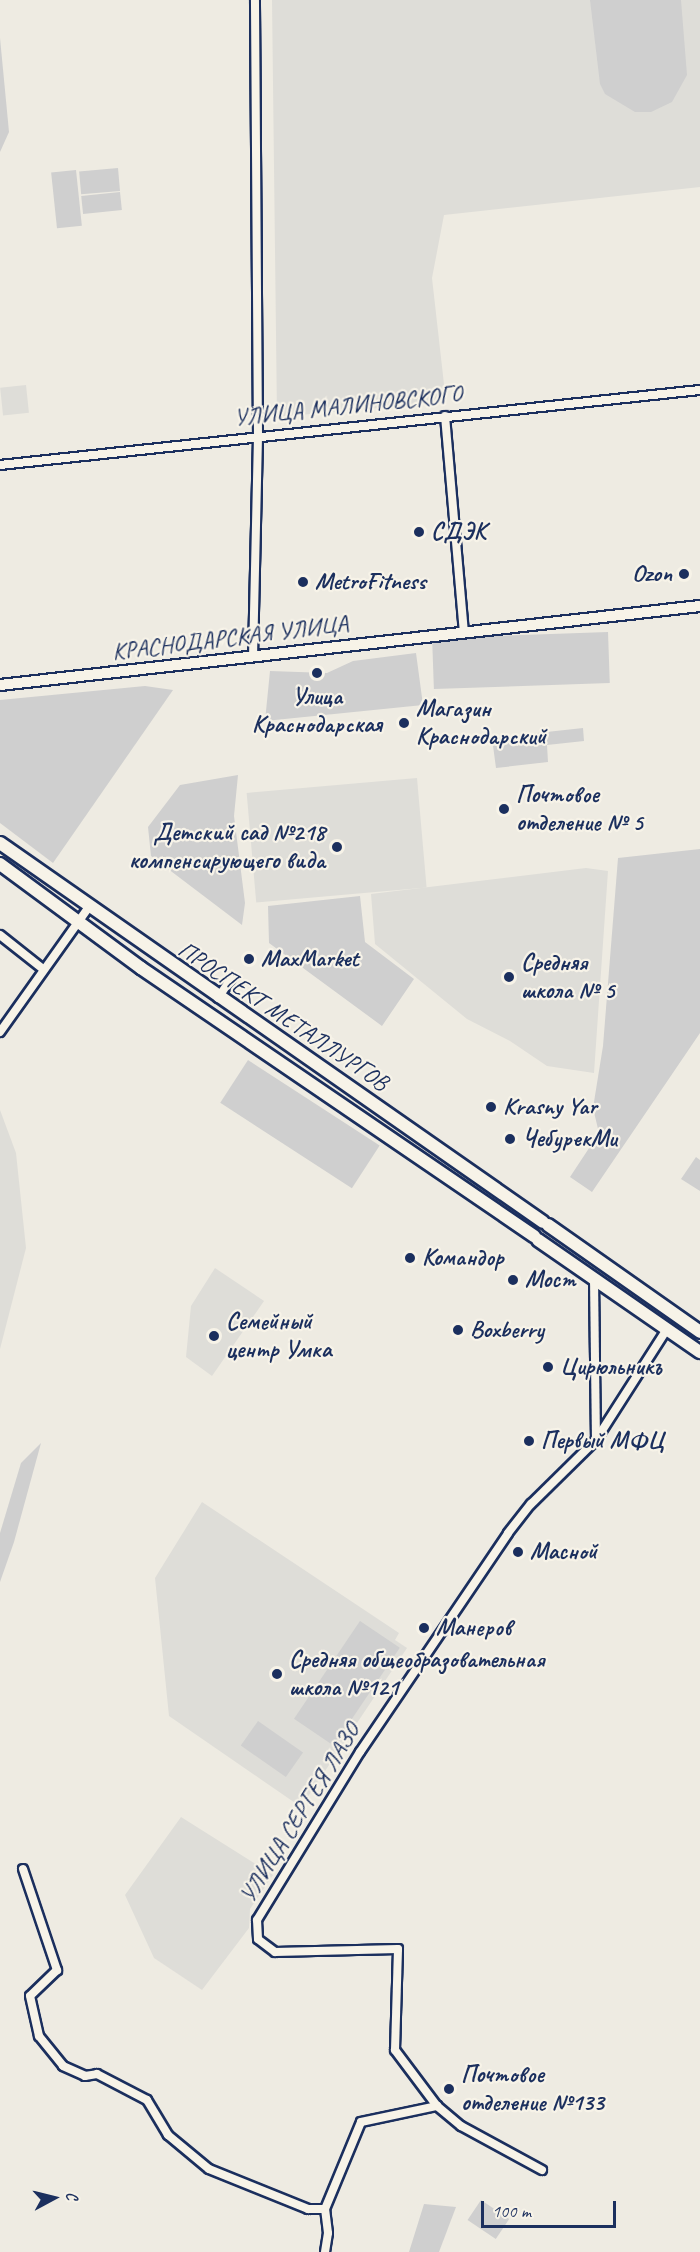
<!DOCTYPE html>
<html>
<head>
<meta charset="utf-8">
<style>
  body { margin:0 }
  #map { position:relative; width:700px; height:2252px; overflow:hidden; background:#eeebe2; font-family:Caveat,sans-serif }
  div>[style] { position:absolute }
  .built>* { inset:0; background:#deddd8; transform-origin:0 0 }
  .green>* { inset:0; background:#cfcfcf; transform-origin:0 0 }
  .roads { filter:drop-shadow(2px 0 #1b2f5e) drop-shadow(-2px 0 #1b2f5e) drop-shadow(0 2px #1b2f5e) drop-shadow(0 -2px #1b2f5e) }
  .minor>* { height:8px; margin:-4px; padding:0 4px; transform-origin:4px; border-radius:4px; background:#f7f3e8 }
  .secondary>* { height:10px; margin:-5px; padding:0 5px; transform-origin:5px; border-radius:5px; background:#f7f3e8 }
  .primary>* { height:12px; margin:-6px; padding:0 6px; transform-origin:6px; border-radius:6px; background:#f7f3e8 }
  .dots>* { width:16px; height:16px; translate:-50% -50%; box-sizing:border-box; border:3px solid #f7f3e8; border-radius:50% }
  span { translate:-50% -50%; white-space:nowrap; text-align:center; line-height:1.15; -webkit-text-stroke:4.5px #f7f3e8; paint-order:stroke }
  .street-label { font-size:24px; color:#1b2f5e }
  .poi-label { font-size:24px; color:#1b2f5e; font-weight:700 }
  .left { translate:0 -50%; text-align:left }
  .right { translate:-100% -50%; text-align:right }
  .north { position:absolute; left:24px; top:2168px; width:60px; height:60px; -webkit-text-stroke:4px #f7f3e8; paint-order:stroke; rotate:83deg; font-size:16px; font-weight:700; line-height:24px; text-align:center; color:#1b2f5e }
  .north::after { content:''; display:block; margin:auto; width:21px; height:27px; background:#1b2f5e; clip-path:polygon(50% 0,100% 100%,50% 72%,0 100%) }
  .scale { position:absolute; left:481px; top:2201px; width:135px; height:27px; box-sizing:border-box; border:3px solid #1b2f5e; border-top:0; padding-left:8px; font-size:18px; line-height:21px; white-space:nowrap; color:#1b2f5e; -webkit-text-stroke:4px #f7f3e8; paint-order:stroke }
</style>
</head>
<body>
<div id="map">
  <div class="built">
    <i style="clip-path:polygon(272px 0,700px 0,700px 187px,444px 215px,432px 278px,446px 402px,277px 417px)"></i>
    <i style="left:26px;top:385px;width:28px;height:26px;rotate:84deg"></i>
    <i style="left:417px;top:778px;width:110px;height:171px;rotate:85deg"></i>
    <i style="clip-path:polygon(586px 868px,608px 871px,594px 1073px,547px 1066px,510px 1041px,467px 1019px,375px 944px,371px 894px)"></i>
    <i style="clip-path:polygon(0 1110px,16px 1153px,26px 1248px,0 1349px)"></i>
    <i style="clip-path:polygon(215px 1268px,264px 1301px,212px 1376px,186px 1357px,191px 1306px)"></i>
    <i style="clip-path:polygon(202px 1502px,399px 1633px,395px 1640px,407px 1648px,301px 1807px,169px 1716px,155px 1578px)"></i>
    <i style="clip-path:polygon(181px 1817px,273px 1875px,250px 1909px,249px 1928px,202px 1990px,154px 1958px,125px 1895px)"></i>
  </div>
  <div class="green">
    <i style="clip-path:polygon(590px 0,681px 0,687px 75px,672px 102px,651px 112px,635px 112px,605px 94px,600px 84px)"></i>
    <i style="clip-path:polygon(0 38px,9px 132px,0 152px)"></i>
    <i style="left:118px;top:168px;width:23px;height:39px;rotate:85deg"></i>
    <i style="left:76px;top:170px;width:56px;height:25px;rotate:84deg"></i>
    <i style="left:120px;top:192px;width:18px;height:39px;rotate:84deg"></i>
    <i style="left:608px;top:632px;width:51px;height:176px;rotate:88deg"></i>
    <i style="clip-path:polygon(416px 653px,423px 705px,265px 721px,270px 671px,327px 673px,353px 661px)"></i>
    <i style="clip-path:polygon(145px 686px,173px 690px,53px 863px,0 823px,0 700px)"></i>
    <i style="clip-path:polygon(583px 728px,584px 741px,547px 745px,548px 762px,496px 768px,492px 738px)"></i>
    <i style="clip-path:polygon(238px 775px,234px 816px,245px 903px,242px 925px,151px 856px,148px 827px,180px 785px)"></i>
    <i style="clip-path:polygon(700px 849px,700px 1033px,592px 1192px,570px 1177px,599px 1133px,593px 1108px,603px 1046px,618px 858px)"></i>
    <i style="clip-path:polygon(360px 896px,365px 942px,414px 979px,382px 1026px,269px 943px,268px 906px)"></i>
    <i style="left:248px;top:1060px;width:157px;height:51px;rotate:33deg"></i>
    <i style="clip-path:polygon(696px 1157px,700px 1160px,700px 1191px,681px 1179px)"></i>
    <i style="clip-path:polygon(41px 1443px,14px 1542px,0 1582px,0 1533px,21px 1463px)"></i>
    <i style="left:360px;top:1621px;width:48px;height:118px;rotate:34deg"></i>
    <i style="left:258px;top:1721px;width:55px;height:30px;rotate:35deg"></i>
    <i style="left:481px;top:2200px;width:34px;height:24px;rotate:34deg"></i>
    <i style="clip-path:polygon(424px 2204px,456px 2207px,439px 2252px,409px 2252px)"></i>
  </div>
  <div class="roads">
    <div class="minor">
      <i style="left:445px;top:416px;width:217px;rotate:85deg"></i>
      <i style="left:0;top:465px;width:704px;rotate:-6.12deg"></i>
      <i style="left:253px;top:657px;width:222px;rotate:-88.7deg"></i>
      <i style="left:258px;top:435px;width:435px;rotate:-90.4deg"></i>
      <i style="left:0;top:935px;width:55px;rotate:38.3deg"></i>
      <i style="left:218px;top:998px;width:23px;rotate:-56deg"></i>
      <i style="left:0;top:1032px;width:152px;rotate:-54.6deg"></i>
      <i style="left:594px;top:1278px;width:161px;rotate:89.3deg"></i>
      <i style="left:23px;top:1869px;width:107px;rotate:71.4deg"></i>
      <i style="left:57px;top:1970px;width:37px;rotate:136deg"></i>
      <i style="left:30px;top:1996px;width:41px;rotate:77.3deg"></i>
      <i style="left:39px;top:2036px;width:38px;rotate:51deg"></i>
      <i style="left:63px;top:2066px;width:24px;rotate:24deg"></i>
      <i style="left:85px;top:2076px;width:12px;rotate:-9deg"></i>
      <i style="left:97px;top:2074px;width:56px;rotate:27.5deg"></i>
      <i style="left:147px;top:2100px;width:41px;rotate:59deg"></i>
      <i style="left:168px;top:2135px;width:53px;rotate:39.7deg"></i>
      <i style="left:209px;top:2169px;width:107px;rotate:22deg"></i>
      <i style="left:308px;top:2209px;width:17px"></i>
      <i style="left:542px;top:2170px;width:92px;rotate:-151.5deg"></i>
      <i style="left:461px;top:2126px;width:31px;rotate:-140deg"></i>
      <i style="left:437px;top:2106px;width:70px;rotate:-126.9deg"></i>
      <i style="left:395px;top:2050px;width:101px;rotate:-88.3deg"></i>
      <i style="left:398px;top:1949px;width:123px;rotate:178.6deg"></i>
      <i style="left:275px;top:1952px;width:21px;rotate:-143deg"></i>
      <i style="left:258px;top:1939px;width:19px;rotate:-93deg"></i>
      <i style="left:257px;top:1920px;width:197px;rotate:-58.5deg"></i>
      <i style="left:360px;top:1752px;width:264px;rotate:-55.9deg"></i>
      <i style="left:508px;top:1533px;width:37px;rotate:-52deg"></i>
      <i style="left:531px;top:1504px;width:91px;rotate:-44.6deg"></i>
      <i style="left:596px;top:1440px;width:132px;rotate:-57.4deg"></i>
      <i style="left:325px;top:2252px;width:19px;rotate:-81deg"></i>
      <i style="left:328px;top:2233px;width:24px;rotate:-97deg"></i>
      <i style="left:325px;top:2209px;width:94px;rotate:-67.5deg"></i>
      <i style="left:361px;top:2122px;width:78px;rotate:-11.9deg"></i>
    </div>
    <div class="secondary">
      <i style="left:0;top:685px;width:704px;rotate:-6.44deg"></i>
    </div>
    <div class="primary">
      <i style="left:0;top:843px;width:662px;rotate:34.91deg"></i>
      <i style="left:0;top:864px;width:175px;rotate:36.4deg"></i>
      <i style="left:141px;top:968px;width:476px;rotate:34.3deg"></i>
      <i style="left:548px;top:1225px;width:186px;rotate:35.1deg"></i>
      <i style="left:538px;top:1240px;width:197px;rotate:34.7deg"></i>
    </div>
  </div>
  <div class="dots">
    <i style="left:419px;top:532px;background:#1b2f5e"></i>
    <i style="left:684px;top:574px;background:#1b2f5e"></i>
    <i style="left:303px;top:582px;background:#1b2f5e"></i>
    <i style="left:317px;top:673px;background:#1b2f5e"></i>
    <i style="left:404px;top:723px;background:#1b2f5e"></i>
    <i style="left:504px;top:809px;background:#1b2f5e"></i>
    <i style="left:337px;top:847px;background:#1b2f5e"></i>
    <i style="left:249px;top:959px;background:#1b2f5e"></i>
    <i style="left:509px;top:977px;background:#1b2f5e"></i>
    <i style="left:491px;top:1107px;background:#1b2f5e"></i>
    <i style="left:510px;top:1139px;background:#1b2f5e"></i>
    <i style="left:410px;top:1258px;background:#1b2f5e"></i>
    <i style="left:513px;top:1280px;background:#1b2f5e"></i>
    <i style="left:458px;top:1330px;background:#1b2f5e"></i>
    <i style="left:214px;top:1336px;background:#1b2f5e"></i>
    <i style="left:548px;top:1367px;background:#1b2f5e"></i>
    <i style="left:529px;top:1441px;background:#1b2f5e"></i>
    <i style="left:518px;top:1552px;background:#1b2f5e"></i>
    <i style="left:424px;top:1628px;background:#1b2f5e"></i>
    <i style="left:277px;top:1674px;background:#1b2f5e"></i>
    <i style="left:449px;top:2089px;background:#1b2f5e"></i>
  </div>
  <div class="street-label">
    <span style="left:348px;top:406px;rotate:-6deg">УЛИЦА МАЛИНОВСКОГО</span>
    <span style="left:230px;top:638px;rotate:-7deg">КРАСНОДАРСКАЯ УЛИЦА</span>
    <span style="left:283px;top:1016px;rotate:34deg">ПРОСПЕКТ МЕТАЛЛУРГОВ</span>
    <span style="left:300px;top:1813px;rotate:-58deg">УЛИЦА СЕРГЕЯ ЛАЗО</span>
  </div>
  <div class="poi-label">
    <span class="left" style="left:431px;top:532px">СДЭК</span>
    <span class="right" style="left:672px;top:574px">Ozon</span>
    <span class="left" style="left:315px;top:582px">MetroFitness</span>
    <span style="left:317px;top:711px">Улица<br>Краснодарская</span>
    <span class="left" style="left:416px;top:723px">Магазин<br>Краснодарский</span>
    <span class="left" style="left:516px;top:809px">Почтовое<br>отделение № 5</span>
    <span class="right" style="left:325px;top:847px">Детский сад №218<br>компенсирующего вида</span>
    <span class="left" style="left:261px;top:959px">MaxMarket</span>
    <span class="left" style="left:521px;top:977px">Средняя<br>школа № 5</span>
    <span class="left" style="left:503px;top:1107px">Krasny Yar</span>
    <span class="left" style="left:522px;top:1139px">ЧебурекМи</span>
    <span class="left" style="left:422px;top:1258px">Командор</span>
    <span class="left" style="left:525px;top:1280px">Мост</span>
    <span class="left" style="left:226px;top:1336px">Семейный<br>центр Умка</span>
    <span class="left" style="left:470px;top:1330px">Boxberry</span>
    <span class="left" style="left:560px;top:1367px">Цирюльникъ</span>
    <span class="left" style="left:541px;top:1441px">Первый МФЦ</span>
    <span class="left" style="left:530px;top:1552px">Масной</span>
    <span class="left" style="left:436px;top:1628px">Манеров</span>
    <span class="left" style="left:289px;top:1674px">Средняя общеобразовательная<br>школа №121</span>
    <span class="left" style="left:461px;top:2089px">Почтовое<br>отделение №133</span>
  </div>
  <div class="north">С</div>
  <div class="scale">100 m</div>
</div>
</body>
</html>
